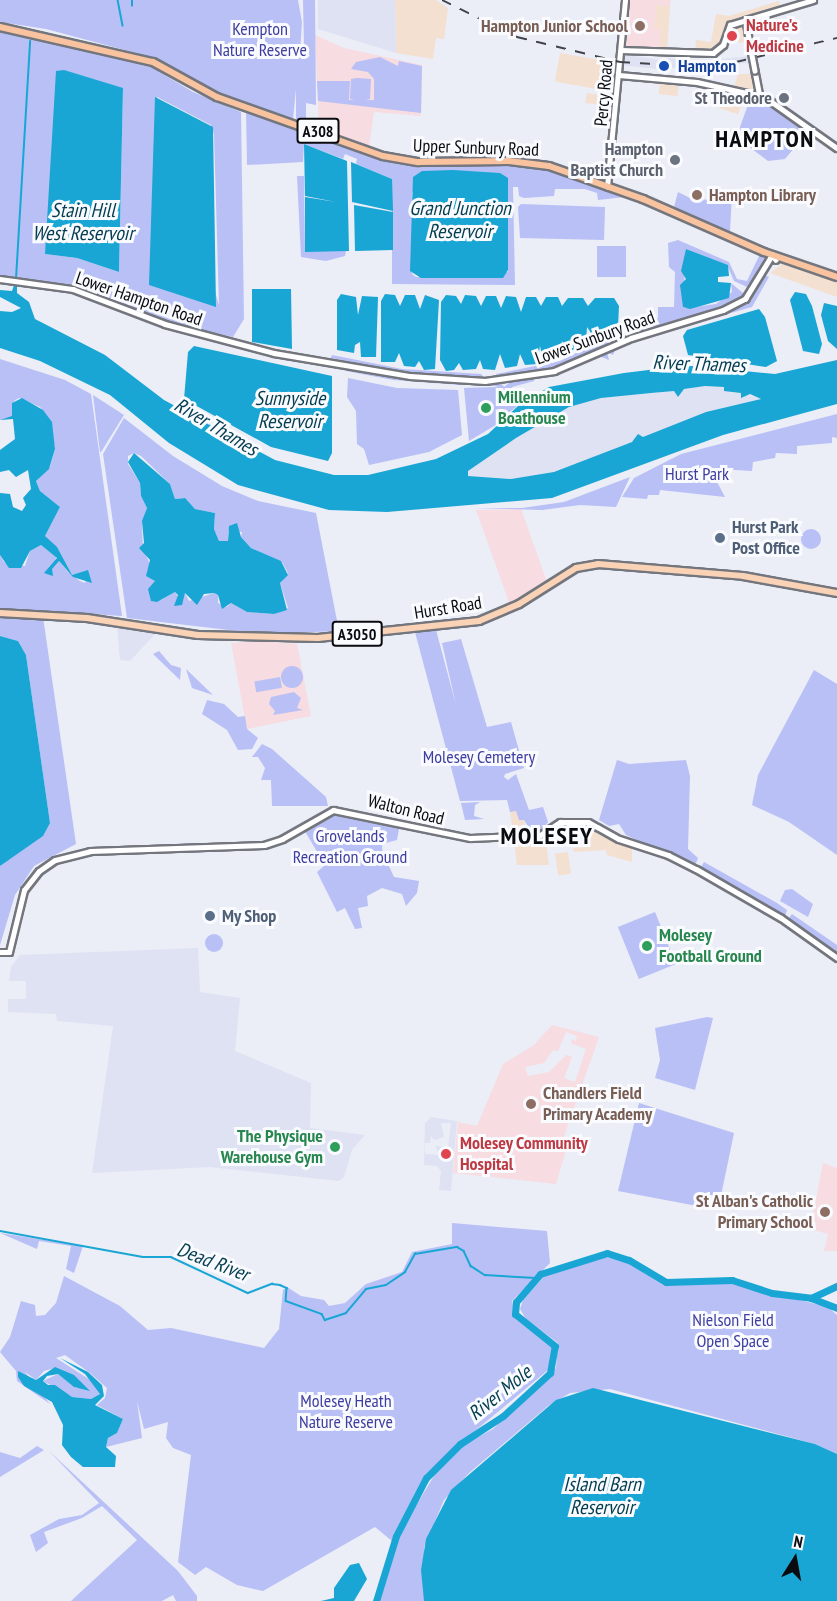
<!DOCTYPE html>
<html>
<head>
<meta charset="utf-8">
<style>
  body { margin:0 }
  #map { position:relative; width:837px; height:1601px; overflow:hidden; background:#ebedf7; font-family:"PT Sans Narrow",sans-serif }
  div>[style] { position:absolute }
  .commercial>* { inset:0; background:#f3e0d0; transform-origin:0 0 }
  .built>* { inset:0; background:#dfe2f3 }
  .education>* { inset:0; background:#f7dce1 }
  .green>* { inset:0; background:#b8c0f6; transform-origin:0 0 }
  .round { border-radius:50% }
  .water>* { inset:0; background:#19a6d4 }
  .stream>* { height:1.5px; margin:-0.75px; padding:0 0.75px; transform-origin:0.75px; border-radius:0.75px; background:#19a6d4 }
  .river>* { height:7px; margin:-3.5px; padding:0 3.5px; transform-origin:3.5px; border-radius:3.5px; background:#19a6d4 }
  .roads { filter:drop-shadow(2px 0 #74767e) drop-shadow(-2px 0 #74767e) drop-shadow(0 2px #74767e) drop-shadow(0 -2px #74767e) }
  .tertiary>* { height:4.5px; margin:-2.25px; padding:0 2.25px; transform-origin:2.25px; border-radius:2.25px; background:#fff }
  .secondary>* { height:5px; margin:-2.5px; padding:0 2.5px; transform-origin:2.5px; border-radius:2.5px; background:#fff }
  .primary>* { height:6px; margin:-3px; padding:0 3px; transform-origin:3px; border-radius:3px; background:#fad2b6 }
  .trunk>* { height:6px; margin:-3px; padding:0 3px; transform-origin:3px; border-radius:3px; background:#f8c39e }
  .rail>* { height:1.5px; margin-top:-0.75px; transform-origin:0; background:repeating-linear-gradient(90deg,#434449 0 10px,transparent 0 20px) }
  .bridges { filter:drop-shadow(2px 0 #74767e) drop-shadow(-2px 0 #74767e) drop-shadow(0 2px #74767e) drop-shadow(0 -2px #74767e) }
  .tertiary-bridge>* { height:4.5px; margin:-2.25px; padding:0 2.25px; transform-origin:2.25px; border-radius:2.25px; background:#fff }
  .dots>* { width:16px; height:16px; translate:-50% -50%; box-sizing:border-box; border:3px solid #fafbff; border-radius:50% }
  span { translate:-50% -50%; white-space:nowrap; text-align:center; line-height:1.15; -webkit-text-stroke:6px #fafbff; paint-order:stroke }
  .shield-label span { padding:2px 4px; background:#fafbff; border:2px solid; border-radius:4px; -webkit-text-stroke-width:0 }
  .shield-label { font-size:16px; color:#0a0b0e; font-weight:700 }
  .education-label { font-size:18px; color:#785e54; font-weight:700 }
  .right { translate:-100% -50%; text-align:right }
  .left { translate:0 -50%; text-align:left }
  .health-label { font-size:18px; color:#be3a42; font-weight:700 }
  .park-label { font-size:18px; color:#3e3da0 }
  .transit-label { font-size:18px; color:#164399; font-weight:700 }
  .street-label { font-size:18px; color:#0a0b0e }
  .worship-label { font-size:18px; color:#5b616d; font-weight:700 }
  .leisure-label { font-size:18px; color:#27864d; font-weight:700 }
  .service-label { font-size:18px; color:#4e5e75; font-weight:700 }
  .water-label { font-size:20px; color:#043d50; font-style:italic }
  .district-label { font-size:24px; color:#0a0b0e; font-weight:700; letter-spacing:1.5px }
  .north { position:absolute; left:765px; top:1529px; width:60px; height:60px; -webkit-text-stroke:4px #fafbff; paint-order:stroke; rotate:11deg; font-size:16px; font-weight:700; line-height:24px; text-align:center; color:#0a0b0e }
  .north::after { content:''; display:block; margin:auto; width:21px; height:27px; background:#0a0b0e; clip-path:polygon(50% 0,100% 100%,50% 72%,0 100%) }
</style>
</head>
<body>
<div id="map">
  <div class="commercial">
    <i style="clip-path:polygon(395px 0,436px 0,448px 8px,444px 39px,436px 38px,433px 59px,396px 53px)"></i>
    <i style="clip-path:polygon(779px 1px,780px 6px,744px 16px,747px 43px,728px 41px,720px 53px,695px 57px,696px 40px,711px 42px,716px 14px,729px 16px)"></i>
    <i style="clip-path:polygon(656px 5px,670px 6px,667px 51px,659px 50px,654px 29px)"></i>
    <i style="left:560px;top:53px;width:58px;height:29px;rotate:10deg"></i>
    <i style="clip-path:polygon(738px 74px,752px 74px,758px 85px,753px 91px,734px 87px)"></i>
    <i style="left:660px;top:81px;width:19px;height:13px;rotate:6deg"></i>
    <i style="left:722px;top:89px;width:23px;height:19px;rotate:18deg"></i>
    <i style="clip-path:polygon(587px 93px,612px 97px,613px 106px,585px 103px)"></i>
    <i style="clip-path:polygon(782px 264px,837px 279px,837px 297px,770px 273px)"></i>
    <i style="clip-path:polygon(521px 809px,527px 832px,503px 833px,512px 825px,510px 812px)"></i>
    <i style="clip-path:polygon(594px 826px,632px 847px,632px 862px,607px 855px,606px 850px,574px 852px,573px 848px,587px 847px)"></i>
    <i style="clip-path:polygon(541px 838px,546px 842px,549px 865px,517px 865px,514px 839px)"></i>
    <i style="left:568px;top:852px;width:22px;height:13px;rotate:82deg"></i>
  </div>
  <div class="built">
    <i style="clip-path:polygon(318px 0,395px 0,396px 53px,318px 29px)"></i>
    <i style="clip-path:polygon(622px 54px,666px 61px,666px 58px,699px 61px,749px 56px,750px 63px,656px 69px,621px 65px)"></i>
    <i style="clip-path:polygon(705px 386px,724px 387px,761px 399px,706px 412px,554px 473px,511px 479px,468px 476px,468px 471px,516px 438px,569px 407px,601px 398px,651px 393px,674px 391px,678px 397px,684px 389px)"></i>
    <i style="clip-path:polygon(117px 627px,127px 629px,157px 632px,130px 661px,120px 660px)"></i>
    <i style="clip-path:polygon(198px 948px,200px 992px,240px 998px,235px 1051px,311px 1083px,310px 1128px,365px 1135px,352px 1150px,344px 1177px,339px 1181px,210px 1167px,92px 1173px,113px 1026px,57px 1021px,56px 1014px,8px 1012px,8px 999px,26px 999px,26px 981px,9px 981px,11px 967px,20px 955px)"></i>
    <i style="clip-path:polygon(evenodd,431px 1117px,457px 1121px,451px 1191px,439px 1190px,441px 1171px,437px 1166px,424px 1165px,425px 1123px,431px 1117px,441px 1123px,451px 1123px,448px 1147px,435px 1146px,439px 1155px,425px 1154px,425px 1143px,430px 1143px,431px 1136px,434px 1140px,444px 1137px,441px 1123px)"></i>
  </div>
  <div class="education">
    <i style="clip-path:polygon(628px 0,671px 0,670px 6px,656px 5px,654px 28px,661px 29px,659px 50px,625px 48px)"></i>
    <i style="clip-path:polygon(315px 35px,344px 48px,422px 65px,421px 116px,374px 112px,369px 147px,319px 127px)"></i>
    <i style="clip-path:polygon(521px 509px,547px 582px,510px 605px,476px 510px)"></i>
    <i style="clip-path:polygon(264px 641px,297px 644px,311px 716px,247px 729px,231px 643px)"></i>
    <i style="clip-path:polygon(evenodd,552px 1025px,599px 1037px,561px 1145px,567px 1147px,556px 1184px,453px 1173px,458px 1122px,477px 1126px,503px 1064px,534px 1045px,552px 1025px,566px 1032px,577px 1036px,576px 1041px,571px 1039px,572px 1044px,586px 1049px,575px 1082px,564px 1078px,572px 1057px,566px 1055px,549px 1072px,528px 1076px,525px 1067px,544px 1063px,553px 1050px,558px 1051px,566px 1032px)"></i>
    <i style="clip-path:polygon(823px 1163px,837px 1168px,837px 1251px,824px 1251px,828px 1234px,810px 1229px)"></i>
  </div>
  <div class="green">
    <i style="clip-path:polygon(0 0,298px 0,302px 22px,300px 54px,304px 46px,303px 0,315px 0,316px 105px,306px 103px,306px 123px,296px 119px,296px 89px,293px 119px,220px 93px,147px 56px,46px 29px,0 22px)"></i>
    <i style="clip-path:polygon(evenodd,0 30px,51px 38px,151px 67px,193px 92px,241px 112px,244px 319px,233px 337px,176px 324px,77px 285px,0 276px,0 30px,95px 80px,123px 89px,119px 272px,77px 258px,45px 254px,95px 80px,0 30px,157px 97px,211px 125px,214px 134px,219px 305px,157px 97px)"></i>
    <i style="clip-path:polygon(380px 57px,398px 66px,399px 61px,422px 66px,421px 113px,318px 101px,317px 81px,350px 81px,349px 100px,354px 100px,350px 99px,351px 79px,357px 78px,371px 79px,370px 99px,366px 100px,374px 100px,374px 79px,368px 72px,351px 69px,356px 62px)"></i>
    <i style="clip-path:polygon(756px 98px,804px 129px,805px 135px,785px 159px,768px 161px,744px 143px,740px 127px,749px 102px)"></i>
    <i style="clip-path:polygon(evenodd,246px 111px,391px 162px,539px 167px,625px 197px,598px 200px,597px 193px,585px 189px,555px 189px,554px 196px,524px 198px,519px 196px,518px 187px,513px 187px,515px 285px,392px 284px,392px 179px,356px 164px,357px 159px,345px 154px,343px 159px,304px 144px,303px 162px,247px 165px,246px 111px,508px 178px,508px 272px,416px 277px,412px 274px,412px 192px,508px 178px)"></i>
    <i style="clip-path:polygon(297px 176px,304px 176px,305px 251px,346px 251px,345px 256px,326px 261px,301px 257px)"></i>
    <i style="clip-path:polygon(716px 191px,732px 194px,730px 232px,674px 207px,678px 192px,690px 198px,691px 195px,691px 199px,715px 200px)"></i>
    <i style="clip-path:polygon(521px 204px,605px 207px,604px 240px,520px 238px,518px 207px)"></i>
    <i style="clip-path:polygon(678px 240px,729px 262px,737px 279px,747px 281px,760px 254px,765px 257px,747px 287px,734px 281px,727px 265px,686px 249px,683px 307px,686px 308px,716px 304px,732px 292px,731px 283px,749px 298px,762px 274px,769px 277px,752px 307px,678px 328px,673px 328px,673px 321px,664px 324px,665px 331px,659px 333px,652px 328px,635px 333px,632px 328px,637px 319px,658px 318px,658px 307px,674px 307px,675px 272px,669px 267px,668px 243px)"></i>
    <i style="left:597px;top:246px;width:29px;height:31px"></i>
    <i style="clip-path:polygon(614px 334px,619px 340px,635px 338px,610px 349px,615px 350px,613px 355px,607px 352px,609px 360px,597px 355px,558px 374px,555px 367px,497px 377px,496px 374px,560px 361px)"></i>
    <i style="clip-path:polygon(332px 355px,402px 369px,481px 374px,484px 377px,411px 374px,331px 358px)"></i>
    <i style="clip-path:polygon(0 359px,65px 380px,91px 394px,122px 616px,0 608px,0 555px,4px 562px,25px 566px,30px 551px,41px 545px,56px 557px,55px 564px,59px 561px,68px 572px,80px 581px,85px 583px,88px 574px,72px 575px,45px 536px,60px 507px,40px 491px,36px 481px,50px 467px,55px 449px,51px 422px,40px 407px,19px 398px,14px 401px,12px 417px,0 420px)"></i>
    <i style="clip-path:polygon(345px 364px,462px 380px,461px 385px,393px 380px,346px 371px)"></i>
    <i style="clip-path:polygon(535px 375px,534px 381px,512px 387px,516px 407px,507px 414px,509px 417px,469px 441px,464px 388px,499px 387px,467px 381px,499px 380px,504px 387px,514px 379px)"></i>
    <i style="clip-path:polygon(348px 378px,397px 388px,458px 390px,462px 435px,429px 452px,369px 465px,364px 449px,357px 444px,356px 411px,347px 397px)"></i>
    <i style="clip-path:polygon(93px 395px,124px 415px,101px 452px,100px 452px)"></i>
    <i style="clip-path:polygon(837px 414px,837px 438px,832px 437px,832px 443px,797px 446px,797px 454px,776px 453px,775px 458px,753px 462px,752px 471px,719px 469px,717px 482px,725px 497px,660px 490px,659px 495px,648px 495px,647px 499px,622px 497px,634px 478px,681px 454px)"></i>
    <i style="clip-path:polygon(evenodd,124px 418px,173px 456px,222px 486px,258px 501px,316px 513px,339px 631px,263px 634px,127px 618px,103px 454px,124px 418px,134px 453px,141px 456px,170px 484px,175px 499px,184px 498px,195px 509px,215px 513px,214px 529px,219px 541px,228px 541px,228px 531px,242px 532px,241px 537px,251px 548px,282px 562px,288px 573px,280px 583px,288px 608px,274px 614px,247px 612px,231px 603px,227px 607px,218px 603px,218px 595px,214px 593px,189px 601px,185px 593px,182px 603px,175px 592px,161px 600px,150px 598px,155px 581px,147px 572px,150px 564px,143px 549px,142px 526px,147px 508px,141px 496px,140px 483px,128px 464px,128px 456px,134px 453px)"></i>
    <i style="clip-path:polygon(630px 477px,616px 507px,580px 505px,542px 510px,475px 508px,522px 508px,564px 502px)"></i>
    <i class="round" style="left:801px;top:529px;width:20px;height:20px"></i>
    <i style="clip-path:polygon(0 616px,43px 617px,76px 844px,34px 866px,15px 895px,0 945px,0 866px,50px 823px,26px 655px,18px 641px,0 636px)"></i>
    <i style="clip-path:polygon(436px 630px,456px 705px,442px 643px,461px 639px,487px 727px,511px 722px,524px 768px,505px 774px,504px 777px,508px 780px,516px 774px,529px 810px,543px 807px,548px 822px,542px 831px,531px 831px,524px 820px,519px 820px,516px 811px,510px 812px,507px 800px,460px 801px,415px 632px)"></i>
    <i style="clip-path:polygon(159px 651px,171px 665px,181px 668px,180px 680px,153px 654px)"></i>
    <i class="round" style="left:281px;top:666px;width:22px;height:22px"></i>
    <i style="clip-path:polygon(186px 669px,213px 695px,192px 688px)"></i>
    <i style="clip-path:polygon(814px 670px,837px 684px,837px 855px,789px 822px,752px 805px,758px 775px)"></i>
    <i style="left:280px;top:677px;width:11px;height:26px;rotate:80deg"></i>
    <i style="clip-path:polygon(294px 692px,301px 698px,297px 708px,303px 710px,273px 715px,275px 711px,269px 704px,271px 697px)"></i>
    <i style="clip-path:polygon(207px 700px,224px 704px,238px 717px,245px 716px,247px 729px,258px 738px,252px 749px,238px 750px,227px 730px,202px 714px)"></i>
    <i style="clip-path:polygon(262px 744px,272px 749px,326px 797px,328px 806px,272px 806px,271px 780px,261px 780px,265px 768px,258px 757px,252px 757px)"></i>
    <i style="clip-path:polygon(617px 760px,629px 764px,686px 760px,690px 776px,688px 849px,698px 858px,695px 866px,626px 835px,619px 824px,609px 826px,599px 820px)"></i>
    <i style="clip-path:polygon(480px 802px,475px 805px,474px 816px,484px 819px,465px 820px,461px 803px)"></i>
    <i style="clip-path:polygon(332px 813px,422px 833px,399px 829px,397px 840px,382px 844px,383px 865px,388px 864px,394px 877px,419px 881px,417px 893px,406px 906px,402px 894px,382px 888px,367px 896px,368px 906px,358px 908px,362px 928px,355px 929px,345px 908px,337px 912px,317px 872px,325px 865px,303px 828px)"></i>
    <i style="clip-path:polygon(704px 862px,777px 903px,787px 910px,785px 916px,700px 869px)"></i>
    <i style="clip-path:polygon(792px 889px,813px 904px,808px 917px,780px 901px,785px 890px)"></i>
    <i style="left:655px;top:912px;width:56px;height:40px;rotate:68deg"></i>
    <i style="clip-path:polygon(792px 914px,837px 945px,837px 954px,788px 919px)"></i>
    <i class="round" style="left:205px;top:934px;width:18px;height:18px"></i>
    <i style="clip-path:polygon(707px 1017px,713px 1018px,695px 1090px,655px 1078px,660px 1060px,655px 1028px)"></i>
    <i style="clip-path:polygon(639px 1103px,734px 1133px,718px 1210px,618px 1191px)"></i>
    <i style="clip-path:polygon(452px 1223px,547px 1231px,550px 1263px,512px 1301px,516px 1318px,554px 1349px,548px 1370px,445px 1456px,423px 1480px,392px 1541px,375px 1527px,263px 1591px,237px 1585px,206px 1567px,195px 1575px,178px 1562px,191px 1455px,173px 1448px,166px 1438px,168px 1422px,144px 1429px,137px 1401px,142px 1438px,106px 1447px,108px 1438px,117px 1433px,123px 1419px,97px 1405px,105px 1398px,107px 1388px,90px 1373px,65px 1355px,56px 1358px,95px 1383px,100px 1394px,91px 1399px,72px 1397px,43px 1381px,58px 1374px,76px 1388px,83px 1388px,55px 1368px,44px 1371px,36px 1380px,25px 1372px,50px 1404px,17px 1381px,16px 1371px,0 1352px,10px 1337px,21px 1301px,35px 1305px,36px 1316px,45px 1315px,56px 1303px,64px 1276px,120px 1306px,148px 1330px,171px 1328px,264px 1348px,279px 1329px,283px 1290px,287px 1287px,301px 1296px,324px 1300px,329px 1306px,345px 1303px,366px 1284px,402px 1272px,412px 1252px,452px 1244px)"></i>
    <i style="clip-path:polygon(0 1233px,83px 1246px,74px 1273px,66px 1269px,71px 1246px,39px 1241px,37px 1249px)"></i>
    <i style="clip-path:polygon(615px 1257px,671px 1285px,729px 1283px,828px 1307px,837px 1315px,837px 1454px,815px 1444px,610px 1389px,570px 1393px,548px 1406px,469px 1473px,444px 1500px,424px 1547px,424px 1601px,379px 1601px,400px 1532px,440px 1466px,460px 1447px,493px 1429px,556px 1368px,558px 1343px,526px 1319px,520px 1309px,523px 1300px,549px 1271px,598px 1258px)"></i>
    <i style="clip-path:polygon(37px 1446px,44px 1450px,0 1477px,0 1452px,20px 1458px)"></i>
    <i style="clip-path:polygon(49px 1451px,178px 1571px,197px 1596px,197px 1601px,176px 1601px,173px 1595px,162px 1601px,71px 1601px,137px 1540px,102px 1506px,82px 1518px,44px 1532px,48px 1543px,36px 1552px,30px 1535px,59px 1519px,82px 1515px,99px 1503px)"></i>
  </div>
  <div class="water">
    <i style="clip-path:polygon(64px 70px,123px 88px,119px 272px,77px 258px,45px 254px,56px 71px)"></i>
    <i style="clip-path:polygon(155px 97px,213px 127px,216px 307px,149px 285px)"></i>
    <i style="clip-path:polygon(304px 144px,347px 161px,349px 251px,305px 252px,305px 197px,336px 202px,305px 196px)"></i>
    <i style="clip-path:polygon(351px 162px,392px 179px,393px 211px,352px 202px)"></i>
    <i style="clip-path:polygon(453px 170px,500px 173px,508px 178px,508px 270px,503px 278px,421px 278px,410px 271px,413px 177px,422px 171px)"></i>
    <i style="clip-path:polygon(354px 205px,393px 212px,393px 250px,355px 251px)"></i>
    <i style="clip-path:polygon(686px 249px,728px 265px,729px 276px,718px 277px,718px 282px,731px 283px,729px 298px,690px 309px,683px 307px,680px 285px,686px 279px,681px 271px)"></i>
    <i style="clip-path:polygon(evenodd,14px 285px,17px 285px,17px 293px,29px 302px,35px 319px,105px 355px,164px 400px,275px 460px,334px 475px,368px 475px,436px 459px,488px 434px,518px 406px,549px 387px,624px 373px,665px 368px,674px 371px,677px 367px,693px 366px,775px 374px,837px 360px,837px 404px,723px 435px,552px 498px,387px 512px,329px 510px,238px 485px,169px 443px,110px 395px,40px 361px,0 348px,0 311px,12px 312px,21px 308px,0 297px,0 290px,12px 291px,14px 285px,705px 386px,724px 387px,724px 391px,741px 393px,741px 398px,750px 394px,761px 399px,706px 412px,643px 437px,638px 434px,632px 442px,554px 472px,511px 479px,468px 476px,468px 471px,516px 438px,569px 407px,601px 398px,651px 393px,674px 391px,678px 397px,684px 389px,705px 386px)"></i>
    <i style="clip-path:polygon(252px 289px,291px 289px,292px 349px,252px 342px)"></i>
    <i style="clip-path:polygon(795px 292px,806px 294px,812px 306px,822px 344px,819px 354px,803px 351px,790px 300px)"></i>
    <i style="clip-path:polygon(341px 294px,356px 297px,358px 315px,362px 296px,378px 297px,376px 357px,361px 357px,360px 342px,355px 345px,354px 353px,337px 350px,337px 300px)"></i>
    <i style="clip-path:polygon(385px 294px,395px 295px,400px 306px,405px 295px,415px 295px,420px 309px,425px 295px,439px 300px,435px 369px,424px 370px,419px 361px,415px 367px,404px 366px,399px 353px,395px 362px,381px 362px,381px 301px)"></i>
    <i style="clip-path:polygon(446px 295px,456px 296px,461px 304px,465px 295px,476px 296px,481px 306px,486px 296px,496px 296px,501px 308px,506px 296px,516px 297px,521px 312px,526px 297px,536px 297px,541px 306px,546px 297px,558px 297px,562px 306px,568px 298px,583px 298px,588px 306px,595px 298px,614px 298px,619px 306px,618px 327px,595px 339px,587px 327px,586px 343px,569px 352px,562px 341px,559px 359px,543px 360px,540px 346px,537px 364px,525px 365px,520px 354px,517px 366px,505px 368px,500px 354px,495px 370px,483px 369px,480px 360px,476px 369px,463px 370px,459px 363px,454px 370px,446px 371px,440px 360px,441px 302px)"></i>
    <i style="clip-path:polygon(824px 303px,837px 306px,837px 349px,828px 341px,821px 315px)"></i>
    <i style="clip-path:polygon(759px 309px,765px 317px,777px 361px,766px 367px,688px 355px,683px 336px,687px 330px)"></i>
    <i style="clip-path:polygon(194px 346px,332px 376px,332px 453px,328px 461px,271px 447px,184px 399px,188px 352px)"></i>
    <i style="clip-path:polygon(22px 398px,43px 410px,52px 422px,55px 449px,49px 469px,36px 481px,40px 491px,60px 507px,45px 536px,57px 547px,72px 575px,88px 570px,92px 583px,73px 577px,59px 561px,52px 569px,53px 576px,44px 573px,57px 558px,41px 545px,30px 551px,21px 568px,9px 568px,0 555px,0 493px,10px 494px,13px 507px,22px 511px,26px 505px,23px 498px,31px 489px,28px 470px,16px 477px,9px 470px,0 472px,0 450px,15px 439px,13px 419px,0 420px,12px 416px,12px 403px)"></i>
    <i style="clip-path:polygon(134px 453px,170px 484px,175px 499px,185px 498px,195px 509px,215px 513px,214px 529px,219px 541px,228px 541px,229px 526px,237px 523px,241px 537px,251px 548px,281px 561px,288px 575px,280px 583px,287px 610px,274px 614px,247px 612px,231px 603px,222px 609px,218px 595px,214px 593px,204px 594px,197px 605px,185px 593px,182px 605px,174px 606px,178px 595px,175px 592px,157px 602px,151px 601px,148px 589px,155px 581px,146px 576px,150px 560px,139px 548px,144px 543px,142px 521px,147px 508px,141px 496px,140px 483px,128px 462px)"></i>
    <i style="clip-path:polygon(0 636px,18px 641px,26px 655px,50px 823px,43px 836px,0 866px)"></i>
    <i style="clip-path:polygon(60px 1358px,88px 1372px,102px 1385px,104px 1396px,95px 1405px,123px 1419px,117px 1433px,108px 1438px,106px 1447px,116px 1456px,115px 1467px,83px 1467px,71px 1457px,62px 1445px,63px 1425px,52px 1402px,24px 1386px,18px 1377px,18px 1371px,36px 1380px,55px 1367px,74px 1375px,90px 1391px,74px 1387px,58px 1374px,47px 1376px,43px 1381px,48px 1385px,55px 1385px,72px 1397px,91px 1399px,100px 1394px,85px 1374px)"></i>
    <i style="clip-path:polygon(593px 1388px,815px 1444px,837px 1454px,837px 1601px,424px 1601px,421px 1570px,426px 1539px,451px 1490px,556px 1400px)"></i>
    <i style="clip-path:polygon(359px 1563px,367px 1579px,354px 1601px,321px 1601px,334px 1598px,334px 1588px,350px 1565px)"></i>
  </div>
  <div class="stream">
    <i style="left:118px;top:0;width:26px;rotate:79deg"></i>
    <i style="left:132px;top:6px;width:6px;rotate:-90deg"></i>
    <i style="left:16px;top:279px;width:238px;rotate:-86.6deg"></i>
    <i style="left:0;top:1231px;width:145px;rotate:10.3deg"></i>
    <i style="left:143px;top:1257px;width:28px"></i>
    <i style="left:171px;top:1257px;width:85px;rotate:25.1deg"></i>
    <i style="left:248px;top:1293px;width:26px;rotate:-21deg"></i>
    <i style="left:272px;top:1284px;width:8px;rotate:7deg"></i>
    <i style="left:280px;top:1285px;width:8px;rotate:23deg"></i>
    <i style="left:287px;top:1288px;width:13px;rotate:94deg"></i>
    <i style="left:286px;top:1301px;width:38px;rotate:20deg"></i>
    <i style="left:322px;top:1314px;width:7px;rotate:63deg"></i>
    <i style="left:325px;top:1320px;width:22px;rotate:-18deg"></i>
    <i style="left:346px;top:1313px;width:31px;rotate:-50deg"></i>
    <i style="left:366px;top:1289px;width:20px;rotate:-11deg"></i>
    <i style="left:386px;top:1285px;width:23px;rotate:-34deg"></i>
    <i style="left:405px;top:1272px;width:21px;rotate:-61deg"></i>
    <i style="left:415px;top:1254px;width:43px;rotate:-9.5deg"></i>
    <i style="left:457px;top:1247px;width:8px;rotate:30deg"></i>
    <i style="left:464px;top:1251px;width:17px;rotate:65deg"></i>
    <i style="left:471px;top:1266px;width:17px;rotate:33deg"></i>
    <i style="left:485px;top:1275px;width:51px;rotate:3.4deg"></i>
  </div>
  <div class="river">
    <i style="left:811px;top:1298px;width:29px;rotate:-25deg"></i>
    <i style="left:376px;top:1601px;width:68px;rotate:-72.9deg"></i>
    <i style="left:396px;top:1536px;width:65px;rotate:-62.7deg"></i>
    <i style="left:426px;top:1478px;width:48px;rotate:-45deg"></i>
    <i style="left:460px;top:1444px;width:51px;rotate:-33.1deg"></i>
    <i style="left:503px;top:1416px;width:64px;rotate:-42.5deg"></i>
    <i style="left:550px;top:1373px;width:27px;rotate:-80deg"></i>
    <i style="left:555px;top:1346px;width:51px;rotate:-141.3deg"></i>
    <i style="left:515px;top:1314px;width:12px;rotate:-85deg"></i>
    <i style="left:516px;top:1302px;width:37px;rotate:-49deg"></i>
    <i style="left:540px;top:1274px;width:70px;rotate:-17.4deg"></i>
    <i style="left:607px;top:1253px;width:23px;rotate:18deg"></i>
    <i style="left:629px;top:1260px;width:43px;rotate:30.7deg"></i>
    <i style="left:666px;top:1282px;width:66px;rotate:-1.7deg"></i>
    <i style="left:732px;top:1280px;width:42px;rotate:18deg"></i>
    <i style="left:772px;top:1293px;width:39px;rotate:7deg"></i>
    <i style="left:811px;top:1298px;width:28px;rotate:21deg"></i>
  </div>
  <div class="roads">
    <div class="tertiary">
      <i style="left:746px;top:20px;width:70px;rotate:-16.6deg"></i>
      <i style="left:621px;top:50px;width:92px;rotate:1.9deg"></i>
      <i style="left:713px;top:53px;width:13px;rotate:-39deg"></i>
      <i style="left:723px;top:45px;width:21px;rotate:-71deg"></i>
      <i style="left:730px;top:25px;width:17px;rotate:-17deg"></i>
      <i style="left:746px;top:20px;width:25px;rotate:81deg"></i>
      <i style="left:755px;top:71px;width:25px;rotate:79deg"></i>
      <i style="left:619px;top:75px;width:78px;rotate:5.1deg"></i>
      <i style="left:697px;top:82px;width:70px;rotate:12.4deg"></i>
      <i style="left:765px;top:97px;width:88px;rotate:35.3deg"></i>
      <i style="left:607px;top:187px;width:188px;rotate:-84.5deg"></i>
      <i style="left:0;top:279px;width:74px;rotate:7.8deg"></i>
      <i style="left:73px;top:289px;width:98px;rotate:20.8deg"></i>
      <i style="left:165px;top:324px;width:113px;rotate:14.9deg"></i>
      <i style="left:274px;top:353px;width:138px;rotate:9.6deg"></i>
      <i style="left:410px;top:376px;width:75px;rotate:3.8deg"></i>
      <i style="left:485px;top:381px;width:70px;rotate:-8.2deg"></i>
      <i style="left:554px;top:371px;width:84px;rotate:-23.2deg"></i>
      <i style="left:631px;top:338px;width:96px;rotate:-16.9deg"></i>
      <i style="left:723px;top:310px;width:25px;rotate:-27deg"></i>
      <i style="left:745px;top:299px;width:52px;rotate:-58.5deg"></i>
      <i style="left:772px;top:255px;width:6px;rotate:51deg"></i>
    </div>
    <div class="secondary">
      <i style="left:0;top:952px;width:9px"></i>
      <i style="left:9px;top:952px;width:64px;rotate:-76.4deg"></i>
      <i style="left:24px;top:890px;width:24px;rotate:-52deg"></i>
      <i style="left:39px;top:871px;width:19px;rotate:-35deg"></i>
      <i style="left:55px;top:860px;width:36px;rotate:-14deg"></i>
      <i style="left:90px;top:851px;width:174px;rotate:-2deg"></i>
      <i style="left:264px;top:845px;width:19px;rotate:-18deg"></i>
      <i style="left:282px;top:839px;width:59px;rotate:-29.6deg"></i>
      <i style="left:333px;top:810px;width:140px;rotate:11.6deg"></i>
      <i style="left:470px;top:838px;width:70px;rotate:-2.5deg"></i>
      <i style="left:540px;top:835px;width:24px;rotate:-33deg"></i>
      <i style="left:560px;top:822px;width:28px"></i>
      <i style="left:588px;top:822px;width:35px;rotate:29deg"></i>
      <i style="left:619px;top:839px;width:52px;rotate:18.1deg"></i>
      <i style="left:668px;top:855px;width:31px;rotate:27deg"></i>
      <i style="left:696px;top:869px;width:98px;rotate:30deg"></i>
      <i style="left:781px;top:918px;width:69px;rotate:35.5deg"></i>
    </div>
    <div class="primary">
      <i style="left:0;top:613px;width:87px;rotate:3.3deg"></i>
      <i style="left:87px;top:618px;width:112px;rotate:8.7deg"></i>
      <i style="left:198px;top:635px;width:120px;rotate:1.4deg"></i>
      <i style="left:318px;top:638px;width:162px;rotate:-6deg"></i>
      <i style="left:479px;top:621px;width:43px;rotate:-23deg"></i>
      <i style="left:519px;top:604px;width:67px;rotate:-32.3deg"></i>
      <i style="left:576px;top:568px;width:22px;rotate:-10deg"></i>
      <i style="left:598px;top:564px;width:145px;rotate:4.7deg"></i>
      <i style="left:743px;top:576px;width:96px;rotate:10.3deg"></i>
    </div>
    <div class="trunk">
      <i style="left:0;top:27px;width:157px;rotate:12.9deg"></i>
      <i style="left:153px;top:62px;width:73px;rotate:28.7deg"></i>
      <i style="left:217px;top:97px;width:176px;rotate:19.6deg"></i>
      <i style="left:383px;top:156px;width:36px;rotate:10deg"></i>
      <i style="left:418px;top:162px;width:91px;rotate:-0.6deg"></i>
      <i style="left:509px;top:161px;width:40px;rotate:7.1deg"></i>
      <i style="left:549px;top:166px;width:100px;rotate:19.3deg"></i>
      <i style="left:643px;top:199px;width:132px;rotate:23.7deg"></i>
      <i style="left:764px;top:252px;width:77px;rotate:18.9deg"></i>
    </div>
  </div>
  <div class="rail">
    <i style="left:442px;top:0;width:84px;rotate:26.3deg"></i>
    <i style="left:517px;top:37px;width:106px;rotate:13.6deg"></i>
    <i style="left:620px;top:62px;width:67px;rotate:3.4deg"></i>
    <i style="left:687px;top:66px;width:49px;rotate:-4.7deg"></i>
    <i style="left:736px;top:62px;width:104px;rotate:-13.4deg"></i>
  </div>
  <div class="bridges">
    <div class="tertiary-bridge">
      <i style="left:750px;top:45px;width:26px;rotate:79deg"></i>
    </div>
  </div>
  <div class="dots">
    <i style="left:640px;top:26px;background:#8d6e63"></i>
    <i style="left:732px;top:36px;background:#e0444e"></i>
    <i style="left:664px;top:66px;background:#1a4fb4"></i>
    <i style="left:784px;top:98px;background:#6b7280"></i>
    <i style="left:675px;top:160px;background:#6b7280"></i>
    <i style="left:697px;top:195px;background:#8d6e63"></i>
    <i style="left:486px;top:408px;background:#2e9e5b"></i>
    <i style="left:720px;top:538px;background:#5c6f8a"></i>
    <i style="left:210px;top:916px;background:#5c6f8a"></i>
    <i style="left:647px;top:946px;background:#2e9e5b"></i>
    <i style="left:531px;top:1104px;background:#8d6e63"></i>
    <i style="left:335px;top:1147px;background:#2e9e5b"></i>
    <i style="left:446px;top:1154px;background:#e0444e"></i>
    <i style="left:825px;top:1212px;background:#8d6e63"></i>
  </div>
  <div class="shield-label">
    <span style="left:318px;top:131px">A308</span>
    <span style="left:357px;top:634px">A3050</span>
  </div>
  <div class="education-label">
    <span class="right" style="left:628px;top:26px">Hampton Junior School</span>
    <span class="left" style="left:709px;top:195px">Hampton Library</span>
    <span class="left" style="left:543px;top:1104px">Chandlers Field<br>Primary Academy</span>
    <span class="right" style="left:813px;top:1212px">St Alban's Catholic<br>Primary School</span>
  </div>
  <div class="health-label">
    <span class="left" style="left:746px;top:36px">Nature's<br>Medicine</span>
    <span class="left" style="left:460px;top:1154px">Molesey Community<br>Hospital</span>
  </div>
  <div class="park-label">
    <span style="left:260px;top:40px">Kempton<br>Nature Reserve</span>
    <span style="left:697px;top:474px">Hurst Park</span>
    <span style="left:479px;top:757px">Molesey Cemetery</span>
    <span style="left:350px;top:847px">Grovelands<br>Recreation Ground</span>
    <span style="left:733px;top:1331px">Nielson Field<br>Open Space</span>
    <span style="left:346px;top:1412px">Molesey Heath<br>Nature Reserve</span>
  </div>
  <div class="transit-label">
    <span class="left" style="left:678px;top:66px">Hampton</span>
  </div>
  <div class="street-label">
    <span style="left:604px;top:93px;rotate:-85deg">Percy Road</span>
    <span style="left:476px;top:148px;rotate:2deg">Upper Sunbury Road</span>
    <span style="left:139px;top:299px;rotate:19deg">Lower Hampton Road</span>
    <span style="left:595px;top:338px;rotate:-20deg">Lower Sunbury Road</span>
    <span style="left:448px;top:608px;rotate:-9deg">Hurst Road</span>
    <span style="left:406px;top:810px;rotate:14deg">Walton Road</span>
  </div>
  <div class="worship-label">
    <span class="right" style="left:772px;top:98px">St Theodore</span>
    <span class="right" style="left:663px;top:160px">Hampton<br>Baptist Church</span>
  </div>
  <div class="leisure-label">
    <span class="left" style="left:498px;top:408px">Millennium<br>Boathouse</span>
    <span class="left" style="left:659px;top:946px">Molesey<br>Football Ground</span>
    <span class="right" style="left:323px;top:1147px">The Physique<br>Warehouse Gym</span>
  </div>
  <div class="service-label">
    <span class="left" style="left:732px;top:538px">Hurst Park<br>Post Office</span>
    <span class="left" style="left:222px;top:916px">My Shop</span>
  </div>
  <div class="water-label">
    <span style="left:460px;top:220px">Grand Junction<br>Reservoir</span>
    <span style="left:83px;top:222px">Stain Hill<br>West Reservoir</span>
    <span style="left:699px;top:364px;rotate:2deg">River Thames</span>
    <span style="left:290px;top:410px">Sunnyside<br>Reservoir</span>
    <span style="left:216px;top:427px;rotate:31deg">River Thames</span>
    <span style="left:213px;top:1262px;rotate:21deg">Dead River</span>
    <span style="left:500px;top:1393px;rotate:-39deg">River Mole</span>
    <span style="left:602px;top:1496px">Island Barn<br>Reservoir</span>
  </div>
  <div class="district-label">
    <span style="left:765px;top:139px">HAMPTON</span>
    <span style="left:547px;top:836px">MOLESEY</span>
  </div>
  <div class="north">N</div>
</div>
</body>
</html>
